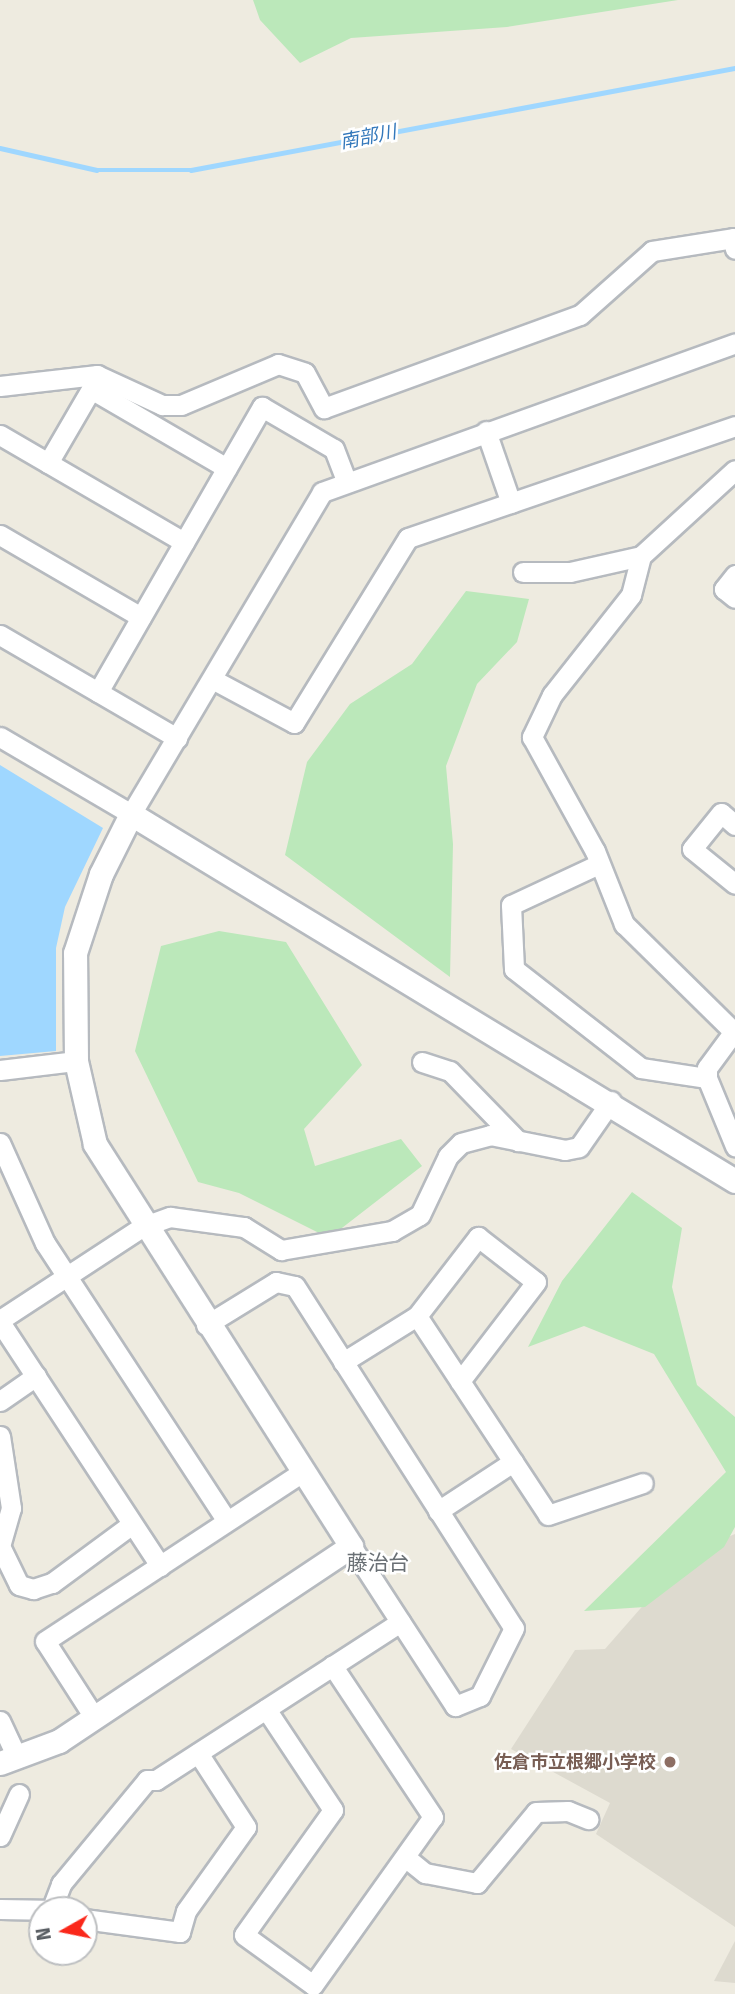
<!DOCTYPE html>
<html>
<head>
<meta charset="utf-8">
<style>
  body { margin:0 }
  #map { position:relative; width:735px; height:1994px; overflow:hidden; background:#eeebe0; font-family:"Fira Sans","Noto Sans JP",sans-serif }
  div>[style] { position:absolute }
  .education>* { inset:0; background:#dddacf }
  .green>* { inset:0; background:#bbe8ba }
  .water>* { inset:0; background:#9fd7ff }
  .stream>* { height:4.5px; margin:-2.25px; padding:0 2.25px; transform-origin:2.25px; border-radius:2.25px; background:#9fd7ff }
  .roads { filter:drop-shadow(2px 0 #b6babf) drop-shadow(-2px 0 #b6babf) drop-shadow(0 2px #b6babf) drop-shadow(0 -2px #b6babf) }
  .minor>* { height:19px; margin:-9.5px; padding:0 9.5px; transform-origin:9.5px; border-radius:9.5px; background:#fff }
  .tertiary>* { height:23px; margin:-11.5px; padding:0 11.5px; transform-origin:11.5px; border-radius:11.5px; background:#fff }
  .dots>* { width:19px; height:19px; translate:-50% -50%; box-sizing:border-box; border:4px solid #fff; border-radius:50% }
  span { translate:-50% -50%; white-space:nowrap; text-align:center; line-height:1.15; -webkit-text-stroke:5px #fff; paint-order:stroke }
  .education-label { font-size:18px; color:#785e54; font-weight:700 }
  .right { translate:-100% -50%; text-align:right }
  .water-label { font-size:19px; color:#3378bb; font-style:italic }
  .quarter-label { font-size:21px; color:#6a7075 }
  .north { position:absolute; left:28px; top:1896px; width:70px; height:70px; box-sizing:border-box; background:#fff; border:2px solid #bdbfc1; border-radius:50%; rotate:261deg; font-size:19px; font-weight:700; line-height:28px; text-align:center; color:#595e63 }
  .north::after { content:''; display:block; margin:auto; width:24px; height:32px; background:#fa281b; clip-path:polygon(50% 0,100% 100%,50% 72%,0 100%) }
</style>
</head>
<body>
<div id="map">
  <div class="education">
    <i style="clip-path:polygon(735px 1534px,735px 1927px,596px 1834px,610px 1803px,511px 1749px,575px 1650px,605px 1649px,689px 1553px)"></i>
    <i style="clip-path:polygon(735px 1941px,735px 1983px,714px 1981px)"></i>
  </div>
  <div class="green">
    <i style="clip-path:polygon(253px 0,678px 0,507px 27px,351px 38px,300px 63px,260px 20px)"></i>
    <i style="clip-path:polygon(466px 591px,529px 599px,517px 642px,477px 684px,446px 766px,453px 844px,450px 977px,285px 855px,307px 762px,350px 704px,412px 664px)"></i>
    <i style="clip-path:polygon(219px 931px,286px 942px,362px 1065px,304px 1129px,315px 1166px,401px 1139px,422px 1166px,329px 1238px,239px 1193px,198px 1182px,135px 1051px,161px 946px)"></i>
    <i style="clip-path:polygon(632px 1192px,682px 1228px,672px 1287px,697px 1385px,735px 1417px,735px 1527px,724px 1547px,645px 1607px,584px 1611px,726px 1472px,654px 1354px,584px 1326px,528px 1347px,562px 1281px)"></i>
  </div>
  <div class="water">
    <i style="clip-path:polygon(0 765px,103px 828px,65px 907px,56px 948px,56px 1051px,0 1056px)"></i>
  </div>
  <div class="stream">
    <i style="left:0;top:148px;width:99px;rotate:12.8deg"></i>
    <i style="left:97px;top:170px;width:94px"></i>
    <i style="left:191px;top:170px;width:553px;rotate:-10.62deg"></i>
  </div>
  <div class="roads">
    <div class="minor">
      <i style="left:0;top:386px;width:98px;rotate:-6.5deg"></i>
      <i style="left:97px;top:375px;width:72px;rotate:24.8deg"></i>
      <i style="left:162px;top:405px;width:19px"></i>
      <i style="left:181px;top:405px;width:105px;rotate:-22.9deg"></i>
      <i style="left:278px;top:364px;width:28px;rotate:18deg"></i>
      <i style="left:305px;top:373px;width:40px;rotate:62deg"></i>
      <i style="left:324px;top:408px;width:272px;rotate:-20deg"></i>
      <i style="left:580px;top:315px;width:96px;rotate:-41.6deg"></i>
      <i style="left:652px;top:251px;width:82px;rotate:-9.1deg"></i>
      <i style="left:733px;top:238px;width:11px;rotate:80deg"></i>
      <i style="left:486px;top:431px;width:76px;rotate:70.9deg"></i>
      <i style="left:0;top:435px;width:213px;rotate:30.2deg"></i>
      <i style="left:48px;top:463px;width:86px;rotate:-59.8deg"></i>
      <i style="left:91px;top:389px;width:157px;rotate:30.2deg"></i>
      <i style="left:0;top:535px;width:163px;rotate:30.2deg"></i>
      <i style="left:641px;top:556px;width:40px;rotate:104.4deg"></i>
      <i style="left:631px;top:595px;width:127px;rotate:128.3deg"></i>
      <i style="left:552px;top:695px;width:47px;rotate:115.5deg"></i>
      <i style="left:532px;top:737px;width:130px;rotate:61.1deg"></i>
      <i style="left:595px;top:851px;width:79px;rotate:68.3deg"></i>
      <i style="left:624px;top:924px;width:151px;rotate:44.5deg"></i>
      <i style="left:523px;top:572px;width:47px"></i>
      <i style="left:570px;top:572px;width:73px;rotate:-12.7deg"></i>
      <i style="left:641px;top:556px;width:127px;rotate:-42.5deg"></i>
      <i style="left:735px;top:575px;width:18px;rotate:128deg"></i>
      <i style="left:724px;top:589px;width:14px;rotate:39deg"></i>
      <i style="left:0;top:635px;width:205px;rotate:30.2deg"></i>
      <i style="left:212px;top:679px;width:93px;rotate:28.2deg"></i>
      <i style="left:294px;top:723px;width:217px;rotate:-58.4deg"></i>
      <i style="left:408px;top:538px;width:346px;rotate:-18.9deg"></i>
      <i style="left:98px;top:692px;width:329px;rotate:-60.1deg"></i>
      <i style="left:262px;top:407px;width:83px;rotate:30.3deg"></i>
      <i style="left:334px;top:449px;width:34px;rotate:69deg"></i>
      <i style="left:0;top:737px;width:152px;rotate:30.4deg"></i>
      <i style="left:131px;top:814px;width:374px;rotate:-59.3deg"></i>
      <i style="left:322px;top:492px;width:439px;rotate:-19.8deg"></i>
      <i style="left:735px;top:825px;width:18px;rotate:-139deg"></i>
      <i style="left:721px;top:813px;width:46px;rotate:128.9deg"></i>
      <i style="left:692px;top:849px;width:55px;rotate:39.1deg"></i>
      <i style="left:599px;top:864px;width:97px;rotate:155deg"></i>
      <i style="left:511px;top:905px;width:64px;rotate:87.3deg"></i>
      <i style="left:514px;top:969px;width:161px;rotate:37.9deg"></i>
      <i style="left:641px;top:1068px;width:67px;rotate:8.6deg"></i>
      <i style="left:707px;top:1078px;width:74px;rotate:67.6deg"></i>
      <i style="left:422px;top:1062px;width:29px;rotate:18deg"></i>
      <i style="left:450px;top:1071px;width:98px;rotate:45.8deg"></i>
      <i style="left:0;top:1070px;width:77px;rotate:-6.8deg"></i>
      <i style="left:707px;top:1078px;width:10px;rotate:-90deg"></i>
      <i style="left:707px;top:1068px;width:47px;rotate:-53.6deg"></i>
      <i style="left:0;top:1143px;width:110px;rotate:65.8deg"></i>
      <i style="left:45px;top:1243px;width:332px;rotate:56.8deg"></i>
      <i style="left:417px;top:1316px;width:238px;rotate:56.6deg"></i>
      <i style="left:548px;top:1515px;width:100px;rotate:-18.6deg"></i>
      <i style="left:0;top:1320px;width:170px;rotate:-33.2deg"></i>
      <i style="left:142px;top:1227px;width:30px;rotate:-20deg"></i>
      <i style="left:170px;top:1217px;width:75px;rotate:7.7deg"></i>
      <i style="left:244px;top:1227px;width:44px;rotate:31.9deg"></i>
      <i style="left:281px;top:1250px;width:113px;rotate:-9.7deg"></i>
      <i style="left:392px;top:1231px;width:32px;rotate:-30deg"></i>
      <i style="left:420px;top:1215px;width:65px;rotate:-64.6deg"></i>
      <i style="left:448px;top:1156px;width:18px;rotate:-45deg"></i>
      <i style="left:461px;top:1143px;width:30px;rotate:-15deg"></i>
      <i style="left:490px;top:1135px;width:76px;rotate:11.3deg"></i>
      <i style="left:565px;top:1150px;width:14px;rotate:-12deg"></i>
      <i style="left:579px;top:1147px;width:56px;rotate:-55.2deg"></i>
      <i style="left:0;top:1322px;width:292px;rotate:56.7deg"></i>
      <i style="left:206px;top:1325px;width:82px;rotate:-31.6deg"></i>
      <i style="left:276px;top:1282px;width:19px;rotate:12deg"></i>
      <i style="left:295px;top:1286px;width:406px;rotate:57.4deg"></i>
      <i style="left:514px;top:1628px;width:76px;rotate:116.6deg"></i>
      <i style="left:480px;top:1696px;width:27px;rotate:158deg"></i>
      <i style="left:455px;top:1706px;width:191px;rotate:-123deg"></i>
      <i style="left:343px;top:1362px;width:87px;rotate:-31.9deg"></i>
      <i style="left:417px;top:1316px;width:100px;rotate:-52.3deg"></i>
      <i style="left:478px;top:1237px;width:73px;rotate:37.8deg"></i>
      <i style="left:536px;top:1282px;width:125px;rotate:127.5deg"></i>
      <i style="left:0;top:1401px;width:44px;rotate:-34.8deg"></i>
      <i style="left:0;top:1436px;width:73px;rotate:81.3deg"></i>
      <i style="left:11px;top:1508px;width:40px;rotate:106deg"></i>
      <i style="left:0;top:1546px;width:43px;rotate:64deg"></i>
      <i style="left:19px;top:1585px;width:15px;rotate:16deg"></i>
      <i style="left:33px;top:1589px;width:20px;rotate:-18deg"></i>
      <i style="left:52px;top:1583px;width:99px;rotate:-36.4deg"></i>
      <i style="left:438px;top:1511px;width:90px;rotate:-33.2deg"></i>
      <i style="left:266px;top:1709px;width:121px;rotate:56.4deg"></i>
      <i style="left:333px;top:1810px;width:153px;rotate:125.5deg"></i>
      <i style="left:244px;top:1935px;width:85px;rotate:35.9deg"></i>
      <i style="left:313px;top:1985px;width:206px;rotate:-54.5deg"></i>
      <i style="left:433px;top:1817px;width:182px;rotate:-123.6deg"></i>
      <i style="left:94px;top:1717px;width:90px;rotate:-122.8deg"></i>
      <i style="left:45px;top:1641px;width:308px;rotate:-33.3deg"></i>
      <i style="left:0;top:1721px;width:40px;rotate:65deg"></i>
      <i style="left:0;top:1836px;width:46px;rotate:-65.7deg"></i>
      <i style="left:405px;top:1857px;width:26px;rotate:39deg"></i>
      <i style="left:425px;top:1873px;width:53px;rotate:10.9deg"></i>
      <i style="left:477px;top:1883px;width:92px;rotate:-50.3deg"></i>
      <i style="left:536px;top:1812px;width:32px;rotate:-2deg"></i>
      <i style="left:568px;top:1811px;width:22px;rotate:22deg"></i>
      <i style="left:52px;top:1908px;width:26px;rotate:-69deg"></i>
      <i style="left:61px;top:1884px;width:135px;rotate:-50.4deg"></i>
      <i style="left:147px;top:1780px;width:9px"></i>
      <i style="left:156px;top:1780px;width:291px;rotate:-32.9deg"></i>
      <i style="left:0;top:1909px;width:57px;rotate:1deg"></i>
      <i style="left:84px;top:1919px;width:97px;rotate:7.7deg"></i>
      <i style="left:180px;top:1932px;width:22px;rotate:-74deg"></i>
      <i style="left:186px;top:1911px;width:103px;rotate:-54.5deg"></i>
      <i style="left:246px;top:1827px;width:88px;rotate:-123deg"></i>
    </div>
    <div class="tertiary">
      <i style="left:0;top:1763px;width:63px;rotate:-20.4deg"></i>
      <i style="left:59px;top:1741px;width:351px;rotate:-33.7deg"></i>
      <i style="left:351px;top:1546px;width:477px;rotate:-122.5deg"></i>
      <i style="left:95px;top:1144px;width:85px;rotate:-102.9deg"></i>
      <i style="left:76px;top:1061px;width:108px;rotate:-90.5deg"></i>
      <i style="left:75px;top:953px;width:83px;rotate:-71.8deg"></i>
      <i style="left:101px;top:874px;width:67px;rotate:-63.4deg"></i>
      <i style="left:131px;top:814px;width:707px;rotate:31.28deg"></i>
    </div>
  </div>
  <div class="dots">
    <i style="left:670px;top:1762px;background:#8d6e63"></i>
  </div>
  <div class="education-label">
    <span class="right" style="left:656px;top:1762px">佐倉市立根郷小学校</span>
  </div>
  <div class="water-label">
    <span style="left:368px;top:137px;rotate:-11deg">南部川</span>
  </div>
  <div class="quarter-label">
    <span style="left:378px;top:1563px">藤治台</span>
  </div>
  <div class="north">N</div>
</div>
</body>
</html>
